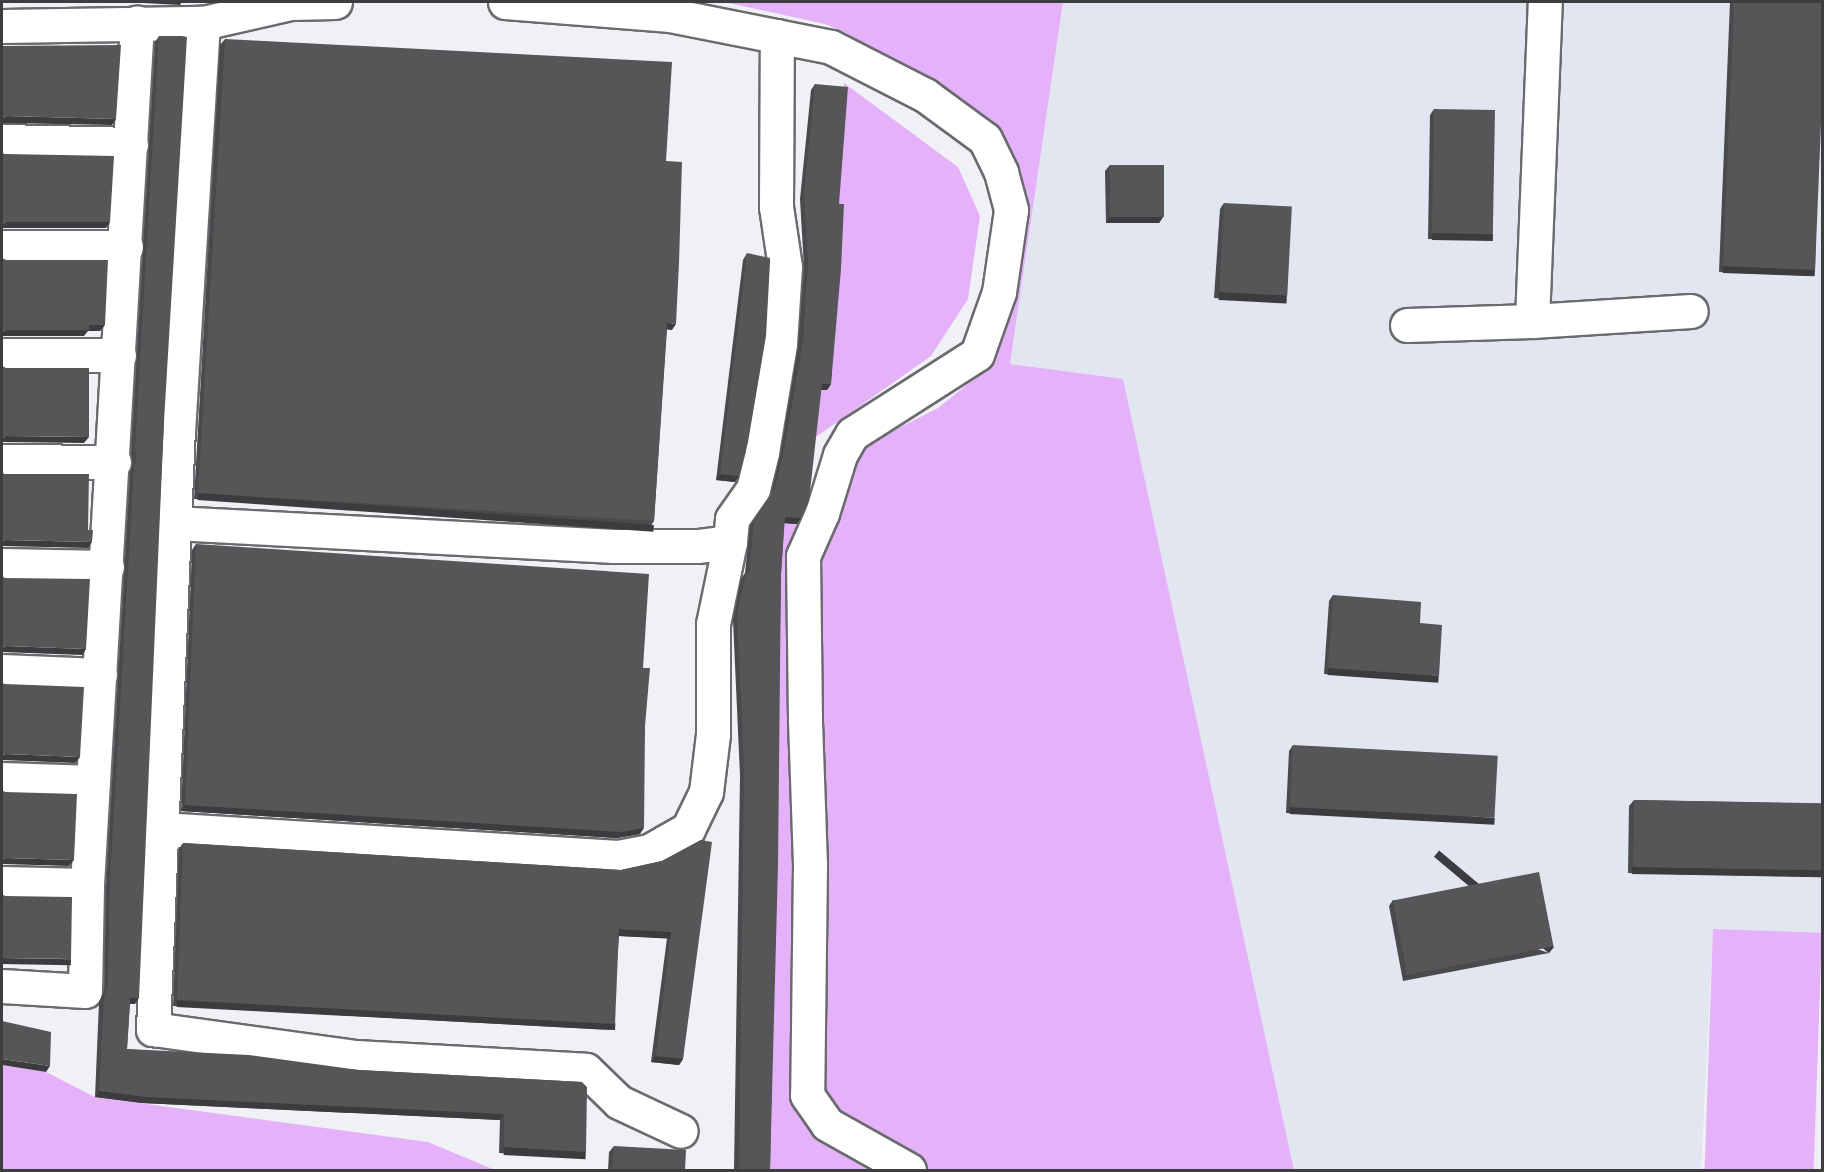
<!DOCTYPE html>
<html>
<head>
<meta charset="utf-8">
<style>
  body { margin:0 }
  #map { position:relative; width:1824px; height:1172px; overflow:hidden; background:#f0f1f5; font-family:"Fira Sans",sans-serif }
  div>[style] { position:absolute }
  .built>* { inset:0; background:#e2e6f0 }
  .green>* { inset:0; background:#e5b2f9; transform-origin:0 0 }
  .roads { filter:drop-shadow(2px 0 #6a6b6e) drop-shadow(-2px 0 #6a6b6e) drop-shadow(0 2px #6a6b6e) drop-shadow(0 -2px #6a6b6e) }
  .minor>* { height:33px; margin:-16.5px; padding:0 16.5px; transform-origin:16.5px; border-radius:16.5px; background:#fff }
  .wall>* { inset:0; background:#4a494c }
  .shaded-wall>* { inset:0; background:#3c3c3e; transform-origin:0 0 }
  .building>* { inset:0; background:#565558; transform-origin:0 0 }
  span { translate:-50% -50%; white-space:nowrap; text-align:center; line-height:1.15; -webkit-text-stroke:6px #fff; paint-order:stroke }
  .frame { position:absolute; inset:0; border:3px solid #3c3d3e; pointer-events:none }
</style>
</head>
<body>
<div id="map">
  <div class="built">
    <i style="clip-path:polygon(1063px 2px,1822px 2px,1822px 933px,1713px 929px,1701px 1170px,1294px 1170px,1123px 380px,1010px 364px)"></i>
  </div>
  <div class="green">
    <i style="clip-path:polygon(724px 2px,1063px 2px,1010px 364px,1123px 379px,1294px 1170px,766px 1170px,780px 523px,805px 525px,839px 497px,869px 443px,938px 408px,990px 366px,1023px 198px,975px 116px,846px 33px,825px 24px)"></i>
    <i style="clip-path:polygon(844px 83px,958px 167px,980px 216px,968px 299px,931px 356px,813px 439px,818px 390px,826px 390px,835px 210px)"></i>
    <i style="left:1713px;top:929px;width:109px;height:241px;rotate:2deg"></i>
    <i style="clip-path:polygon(2px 1065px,46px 1072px,95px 1097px,428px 1142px,495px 1170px,2px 1170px)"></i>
  </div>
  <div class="roads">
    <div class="minor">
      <i style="left:505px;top:2px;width:166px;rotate:4.5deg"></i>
      <i style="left:670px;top:15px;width:164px;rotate:11.2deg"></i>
      <i style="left:831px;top:47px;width:106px;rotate:27.1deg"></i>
      <i style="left:925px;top:95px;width:74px;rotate:36.3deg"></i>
      <i style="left:985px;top:139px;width:37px;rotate:64deg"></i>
      <i style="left:1001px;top:172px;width:39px;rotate:75deg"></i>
      <i style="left:1011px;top:210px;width:83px;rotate:98.3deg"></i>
      <i style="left:999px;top:292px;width:66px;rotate:109.5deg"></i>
      <i style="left:977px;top:354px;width:148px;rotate:147.4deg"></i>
      <i style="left:852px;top:434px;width:24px;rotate:120deg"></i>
      <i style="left:840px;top:455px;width:61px;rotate:107.2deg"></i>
      <i style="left:822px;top:513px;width:47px;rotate:113.8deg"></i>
      <i style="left:803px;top:556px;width:165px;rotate:89.3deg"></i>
      <i style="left:805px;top:721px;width:144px;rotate:88deg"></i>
      <i style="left:810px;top:865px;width:230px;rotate:90.7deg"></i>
      <i style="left:807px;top:1095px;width:35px;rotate:55deg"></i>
      <i style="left:827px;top:1124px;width:94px;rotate:29.3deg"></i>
      <i style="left:203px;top:23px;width:89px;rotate:-12.9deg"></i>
      <i style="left:290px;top:3px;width:45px;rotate:-1.3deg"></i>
      <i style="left:2px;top:26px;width:201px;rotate:-0.9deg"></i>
      <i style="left:203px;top:23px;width:406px;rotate:93.5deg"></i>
      <i style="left:178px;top:428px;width:602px;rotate:92.38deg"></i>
      <i style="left:153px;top:1029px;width:205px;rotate:7.9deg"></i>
      <i style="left:356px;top:1057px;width:230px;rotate:3.2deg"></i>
      <i style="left:586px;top:1070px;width:46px;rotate:44.1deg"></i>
      <i style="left:619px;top:1102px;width:68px;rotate:25.1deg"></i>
      <i style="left:2px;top:141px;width:129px;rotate:1.3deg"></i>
      <i style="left:2px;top:247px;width:124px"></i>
      <i style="left:1532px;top:321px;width:159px;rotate:-3.6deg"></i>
      <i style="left:1407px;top:325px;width:125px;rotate:-1.8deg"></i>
      <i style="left:1532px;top:321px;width:319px;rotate:-87.7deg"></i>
      <i style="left:2px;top:355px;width:117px"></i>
      <i style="left:2px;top:461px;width:112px;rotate:0.5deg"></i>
      <i style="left:730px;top:542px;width:23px;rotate:-85deg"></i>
      <i style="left:732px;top:519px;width:37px;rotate:-55deg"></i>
      <i style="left:753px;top:489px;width:38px;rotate:-76deg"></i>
      <i style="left:762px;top:452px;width:109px;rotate:-80.5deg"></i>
      <i style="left:780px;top:344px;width:77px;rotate:-86.3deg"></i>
      <i style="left:785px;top:267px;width:61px;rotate:-98.5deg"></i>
      <i style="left:776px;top:207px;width:171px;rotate:-89.7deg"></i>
      <i style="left:2px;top:565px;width:105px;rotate:1.1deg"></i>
      <i style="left:2px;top:671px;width:98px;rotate:2.3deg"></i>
      <i style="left:2px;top:779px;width:91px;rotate:1.9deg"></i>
      <i style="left:161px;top:829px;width:458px;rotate:3.5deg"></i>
      <i style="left:618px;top:857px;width:32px;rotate:-11deg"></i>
      <i style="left:649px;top:851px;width:45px;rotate:-29.4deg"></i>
      <i style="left:688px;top:829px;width:41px;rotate:-64.1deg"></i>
      <i style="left:706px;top:792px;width:58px;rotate:-83.1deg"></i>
      <i style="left:713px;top:734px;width:110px;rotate:-90deg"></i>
      <i style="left:713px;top:624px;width:84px;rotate:-78.3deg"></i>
      <i style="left:730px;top:542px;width:33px;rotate:173deg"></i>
      <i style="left:697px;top:546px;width:83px;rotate:180deg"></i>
      <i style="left:614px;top:546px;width:441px;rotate:-177deg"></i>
      <i style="left:2px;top:883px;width:85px;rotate:1.3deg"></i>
      <i style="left:87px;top:885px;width:864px;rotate:-86.68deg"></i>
      <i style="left:2px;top:986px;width:83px;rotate:3.4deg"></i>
      <i style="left:85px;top:991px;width:106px;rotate:-88.9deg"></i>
    </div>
  </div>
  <div class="wall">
    <i style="clip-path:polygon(1730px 2px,1822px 2px,1815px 270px,1811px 276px,1719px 272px)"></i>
    <i style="clip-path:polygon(159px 36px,164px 421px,135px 1004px,130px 1004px,127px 1049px,359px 1070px,582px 1082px,582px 1158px,499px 1153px,500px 1120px,142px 1103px,95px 1097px,99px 1002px,104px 991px,106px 886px,130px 472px,133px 463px,131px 454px,155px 42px)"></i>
    <i style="clip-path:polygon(225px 39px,666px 161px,672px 330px,667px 329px,654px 521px,650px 527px,194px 499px,220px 45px)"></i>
    <i style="clip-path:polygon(815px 84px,839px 204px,831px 384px,827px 390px,821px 390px,801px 518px,797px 524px,784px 523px,781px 574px,770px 1170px,734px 1170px,740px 776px,733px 620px,741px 579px,745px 573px,750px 526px,771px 494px,780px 456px,798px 347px,804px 268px,800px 199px,811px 90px)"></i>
    <i style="clip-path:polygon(1434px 109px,1489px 240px,1428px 239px,1430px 115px)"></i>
    <i style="clip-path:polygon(1110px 165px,1163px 217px,1159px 223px,1106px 223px,1105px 171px)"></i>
    <i style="clip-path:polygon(1224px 203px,1287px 296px,1283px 302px,1214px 298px,1220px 209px)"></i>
    <i style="clip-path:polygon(747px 253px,739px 476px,735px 482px,716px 480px,743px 260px)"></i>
    <i style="clip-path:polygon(196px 544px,645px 726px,640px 834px,617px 838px,181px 811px,192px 550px)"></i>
    <i style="clip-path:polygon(1333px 595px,1420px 623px,1434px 682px,1324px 674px,1329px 601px)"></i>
    <i style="clip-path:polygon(1293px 745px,1491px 824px,1286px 813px,1289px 751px)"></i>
    <i style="clip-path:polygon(1634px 800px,1822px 804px,1822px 877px,1628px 873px,1629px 806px)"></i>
    <i style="clip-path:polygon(701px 840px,683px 1059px,679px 1065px,651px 1062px,667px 938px,619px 936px,611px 1030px,173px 1006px,179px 849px,183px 843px,621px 870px,662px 861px)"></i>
    <i style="clip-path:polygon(1393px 900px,1549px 953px,1403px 981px,1389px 906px)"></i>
    <i style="clip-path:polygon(614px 1146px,685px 1170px,608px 1170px,609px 1152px)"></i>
  </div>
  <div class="shaded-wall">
    <i style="clip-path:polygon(124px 2px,182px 2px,180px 5px)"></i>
    <i style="clip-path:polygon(7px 116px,116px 119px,112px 125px,2px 123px,2px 118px)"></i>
    <i style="clip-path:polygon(1110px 217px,1163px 217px,1159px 223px,1106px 223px)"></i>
    <i style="clip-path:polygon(6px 222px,110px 222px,106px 228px,2px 228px,2px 224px)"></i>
    <i style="left:1432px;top:233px;width:61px;height:7px;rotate:1deg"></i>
    <i style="left:1723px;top:266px;width:92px;height:7px;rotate:2deg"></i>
    <i style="left:1219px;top:292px;width:68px;height:8px;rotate:3deg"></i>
    <i style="clip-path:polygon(667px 323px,676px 324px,672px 330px,663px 329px)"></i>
    <i style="clip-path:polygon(89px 325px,105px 325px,100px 331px,88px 331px,84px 336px,2px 336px,2px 332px,6px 330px)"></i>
    <i style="clip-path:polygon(822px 384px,831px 384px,827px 390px,818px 390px)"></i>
    <i style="clip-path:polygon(6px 436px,89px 437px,84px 443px,2px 442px,2px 438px)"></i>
    <i style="clip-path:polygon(720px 474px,739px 476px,735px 482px,716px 480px)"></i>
    <i style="left:198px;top:493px;width:457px;height:7px;rotate:4deg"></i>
    <i style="clip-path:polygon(785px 517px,801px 518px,797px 524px,780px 523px)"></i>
    <i style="clip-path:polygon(6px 540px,92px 542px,88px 548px,2px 546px,2px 541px)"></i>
    <i style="clip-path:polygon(6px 646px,86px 649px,82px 655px,2px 652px,2px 648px)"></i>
    <i style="left:1328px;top:668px;width:111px;height:7px;rotate:4deg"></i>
    <i style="clip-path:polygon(6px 754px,80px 757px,75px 763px,2px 760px,2px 755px)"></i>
    <i style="clip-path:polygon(185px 805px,644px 828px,640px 834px,617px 838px,181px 811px)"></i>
    <i style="left:1290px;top:807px;width:205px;height:7px;rotate:3deg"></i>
    <i style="clip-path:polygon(6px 858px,74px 860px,69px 866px,2px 864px,2px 860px)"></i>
    <i style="left:1632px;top:867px;width:190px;height:7px;rotate:1deg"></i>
    <i style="left:619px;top:929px;width:52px;height:7px;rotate:3deg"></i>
    <i style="left:1554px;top:947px;width:8px;height:150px;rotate:130deg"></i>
    <i style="left:2px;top:958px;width:69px;height:6px;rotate:1deg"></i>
    <i style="clip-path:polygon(130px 998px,139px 998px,135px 1004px,126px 1004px)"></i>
    <i style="left:177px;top:1000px;width:439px;height:7px;rotate:3deg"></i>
    <i style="clip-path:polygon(656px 1056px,683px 1059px,679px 1065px,651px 1062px)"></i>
    <i style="clip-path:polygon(2px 1059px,50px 1066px,46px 1072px,2px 1065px)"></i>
    <i style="clip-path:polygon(99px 1091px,504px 1114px,500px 1120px,142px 1103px,95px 1097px)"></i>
    <i style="left:504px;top:1147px;width:82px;height:8px;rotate:3deg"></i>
  </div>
  <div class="building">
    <i style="clip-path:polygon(1734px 2px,1822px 2px,1822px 99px,1815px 270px,1723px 266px)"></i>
    <i style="clip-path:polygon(159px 36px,182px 36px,187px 37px,164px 421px,139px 998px,130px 998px,127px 1049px,249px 1055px,359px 1070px,582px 1082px,587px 1087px,586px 1152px,504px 1147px,504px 1114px,146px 1097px,99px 1091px,104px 996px,108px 985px,110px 880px,134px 466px,137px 457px,135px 448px)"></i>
    <i style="clip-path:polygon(225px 39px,672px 62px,666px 161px,682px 162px,679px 263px,676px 324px,667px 323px,654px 521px,198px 493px)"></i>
    <i style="clip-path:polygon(121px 45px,116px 119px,7px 116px,2px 118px,2px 46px)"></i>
    <i style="clip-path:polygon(815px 84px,848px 87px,839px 204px,844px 204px,841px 269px,831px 384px,822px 384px,809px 500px,801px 518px,785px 517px,781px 574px,778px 865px,770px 1170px,739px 1170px,744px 770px,737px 614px,746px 573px,749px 573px,754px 520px,775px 488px,784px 450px,803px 341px,808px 262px,804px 193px)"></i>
    <i style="left:1434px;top:109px;width:61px;height:124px;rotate:1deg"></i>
    <i style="clip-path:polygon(2px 153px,5px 154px,114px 156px,110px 222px,6px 222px,2px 224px)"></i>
    <i style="left:1110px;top:165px;width:54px;height:52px"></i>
    <i style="left:1224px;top:203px;width:68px;height:89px;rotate:3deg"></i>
    <i style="clip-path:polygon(747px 253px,770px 258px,770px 262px,766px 336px,748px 442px,739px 476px,720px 474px)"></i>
    <i style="clip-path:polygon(2px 258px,6px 260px,108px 260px,105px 325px,89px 325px,89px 330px,6px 330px,2px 332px)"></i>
    <i style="clip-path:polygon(2px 366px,6px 368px,89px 368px,89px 437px,6px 436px,2px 438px)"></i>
    <i style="clip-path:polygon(2px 473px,5px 474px,89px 474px,88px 530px,93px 530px,92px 542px,6px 540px,2px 541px)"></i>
    <i style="clip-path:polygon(196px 544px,649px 574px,643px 668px,650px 668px,645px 726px,644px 828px,621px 832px,185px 805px)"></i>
    <i style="clip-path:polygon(2px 576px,5px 578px,90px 579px,86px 649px,6px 646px,2px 648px)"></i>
    <i style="clip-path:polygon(1333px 595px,1421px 602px,1420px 623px,1442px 625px,1439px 676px,1328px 668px)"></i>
    <i style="clip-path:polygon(2px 683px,5px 684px,84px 687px,80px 757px,6px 754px,2px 755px)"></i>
    <i style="left:1293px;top:745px;width:205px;height:62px;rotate:3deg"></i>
    <i style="clip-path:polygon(2px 790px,5px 792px,77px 794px,74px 860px,6px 858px,2px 860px)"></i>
    <i style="left:1634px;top:800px;width:188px;height:67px;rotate:1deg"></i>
    <i style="clip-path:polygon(701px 840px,712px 842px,683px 1059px,656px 1056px,671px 932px,619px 929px,615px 1024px,177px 1000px,183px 843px,621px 870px,662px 861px)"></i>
    <i style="left:1539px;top:872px;width:76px;height:149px;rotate:79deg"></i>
    <i style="clip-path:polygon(2px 894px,5px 896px,72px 897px,71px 959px,2px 958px)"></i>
    <i style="clip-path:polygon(2px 1021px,51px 1032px,50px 1066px,2px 1059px)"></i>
    <i style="clip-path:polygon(614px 1146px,686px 1150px,685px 1170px,612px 1170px)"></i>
  </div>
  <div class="frame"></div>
</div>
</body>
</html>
